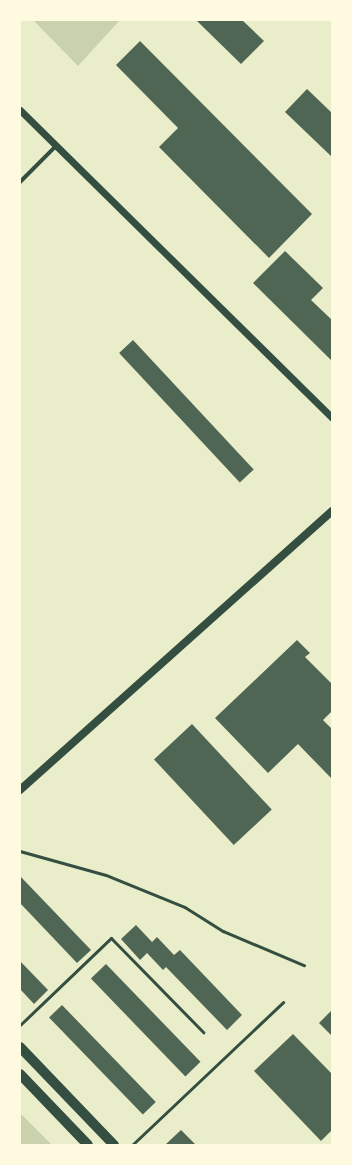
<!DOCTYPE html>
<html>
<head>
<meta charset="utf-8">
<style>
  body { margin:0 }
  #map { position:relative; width:352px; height:1165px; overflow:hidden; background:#e9edc9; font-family:"Exo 2",sans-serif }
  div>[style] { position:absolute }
  .green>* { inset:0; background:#cad2ad }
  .building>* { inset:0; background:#4f6655; transform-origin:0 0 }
  .path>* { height:2.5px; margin:-1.25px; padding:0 1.25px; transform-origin:1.25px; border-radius:1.25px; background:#344e41 }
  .service>* { height:3px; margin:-1.5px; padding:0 1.5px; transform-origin:1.5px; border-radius:1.5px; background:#344e41 }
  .minor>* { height:4px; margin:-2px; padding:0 2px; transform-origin:2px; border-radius:2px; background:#344e41 }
  .tertiary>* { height:7px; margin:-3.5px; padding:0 3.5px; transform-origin:3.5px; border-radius:3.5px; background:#344e41 }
  .secondary>* { height:8px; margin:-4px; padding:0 4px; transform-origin:4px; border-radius:4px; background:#344e41 }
  .primary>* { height:10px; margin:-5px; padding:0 5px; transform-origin:5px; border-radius:5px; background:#344e41 }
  span { translate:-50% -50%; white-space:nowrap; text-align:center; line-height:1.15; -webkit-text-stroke:3px #fefae0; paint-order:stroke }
  .frame { position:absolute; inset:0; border:21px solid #fefae0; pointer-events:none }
</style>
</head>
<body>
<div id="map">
  <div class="green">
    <i style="clip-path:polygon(33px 20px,120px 20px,78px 66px)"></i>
    <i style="clip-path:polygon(20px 1113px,52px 1145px,20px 1145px)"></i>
  </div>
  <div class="building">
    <i style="clip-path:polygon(196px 20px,242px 20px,264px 41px,241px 64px)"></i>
    <i style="clip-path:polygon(140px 41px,312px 214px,269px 258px,159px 147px,178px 128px,116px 65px)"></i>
    <i style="clip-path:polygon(307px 89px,332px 113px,332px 157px,285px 112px)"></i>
    <i style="clip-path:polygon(285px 251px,323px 288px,311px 300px,332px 320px,332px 361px,253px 283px)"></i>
    <i style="left:133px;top:340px;width:177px;height:19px;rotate:47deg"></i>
    <i style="clip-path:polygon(297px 640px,310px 653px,305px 657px,332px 684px,332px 711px,323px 720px,332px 729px,332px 779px,298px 744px,268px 773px,215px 718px)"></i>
    <i style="left:192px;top:724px;width:117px;height:52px;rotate:47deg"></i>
    <i style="clip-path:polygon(20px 876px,91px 950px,77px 963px,20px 903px)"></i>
    <i style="clip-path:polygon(136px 925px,152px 942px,157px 937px,174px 955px,180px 950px,242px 1015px,227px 1030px,166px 967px,163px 970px,147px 953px,140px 960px,121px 939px)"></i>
    <i style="clip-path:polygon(20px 961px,48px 990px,34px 1004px,20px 989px)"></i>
    <i style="left:106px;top:964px;width:136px;height:21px;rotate:46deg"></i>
    <i style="left:62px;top:1005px;width:135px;height:18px;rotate:46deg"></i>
    <i style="clip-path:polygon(332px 1010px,332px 1036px,319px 1023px)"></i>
    <i style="clip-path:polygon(293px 1034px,332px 1074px,332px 1130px,321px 1141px,254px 1071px)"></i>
    <i style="clip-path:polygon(181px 1130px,196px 1145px,165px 1145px)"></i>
  </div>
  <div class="path">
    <i style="left:20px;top:851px;width:89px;rotate:15.6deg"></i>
    <i style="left:106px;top:875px;width:85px;rotate:22.1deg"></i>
    <i style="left:185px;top:907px;width:45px;rotate:32.3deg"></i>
    <i style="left:223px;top:931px;width:88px;rotate:22.8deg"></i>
  </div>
  <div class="service">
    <i style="left:20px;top:1025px;width:126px;rotate:-43.7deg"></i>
    <i style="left:111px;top:938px;width:132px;rotate:45.6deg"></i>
    <i style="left:132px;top:1145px;width:208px;rotate:-43.4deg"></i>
  </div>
  <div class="minor">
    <i style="left:20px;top:182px;width:51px;rotate:-45deg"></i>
  </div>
  <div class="tertiary">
    <i style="left:20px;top:110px;width:438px;rotate:44.6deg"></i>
  </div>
  <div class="secondary">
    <i style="left:20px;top:790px;width:419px;rotate:-41.8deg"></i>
  </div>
  <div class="primary">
    <i style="left:20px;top:1047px;width:136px;rotate:46.2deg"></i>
    <i style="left:20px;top:1074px;width:98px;rotate:46.2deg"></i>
  </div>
  <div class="frame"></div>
</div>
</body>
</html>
